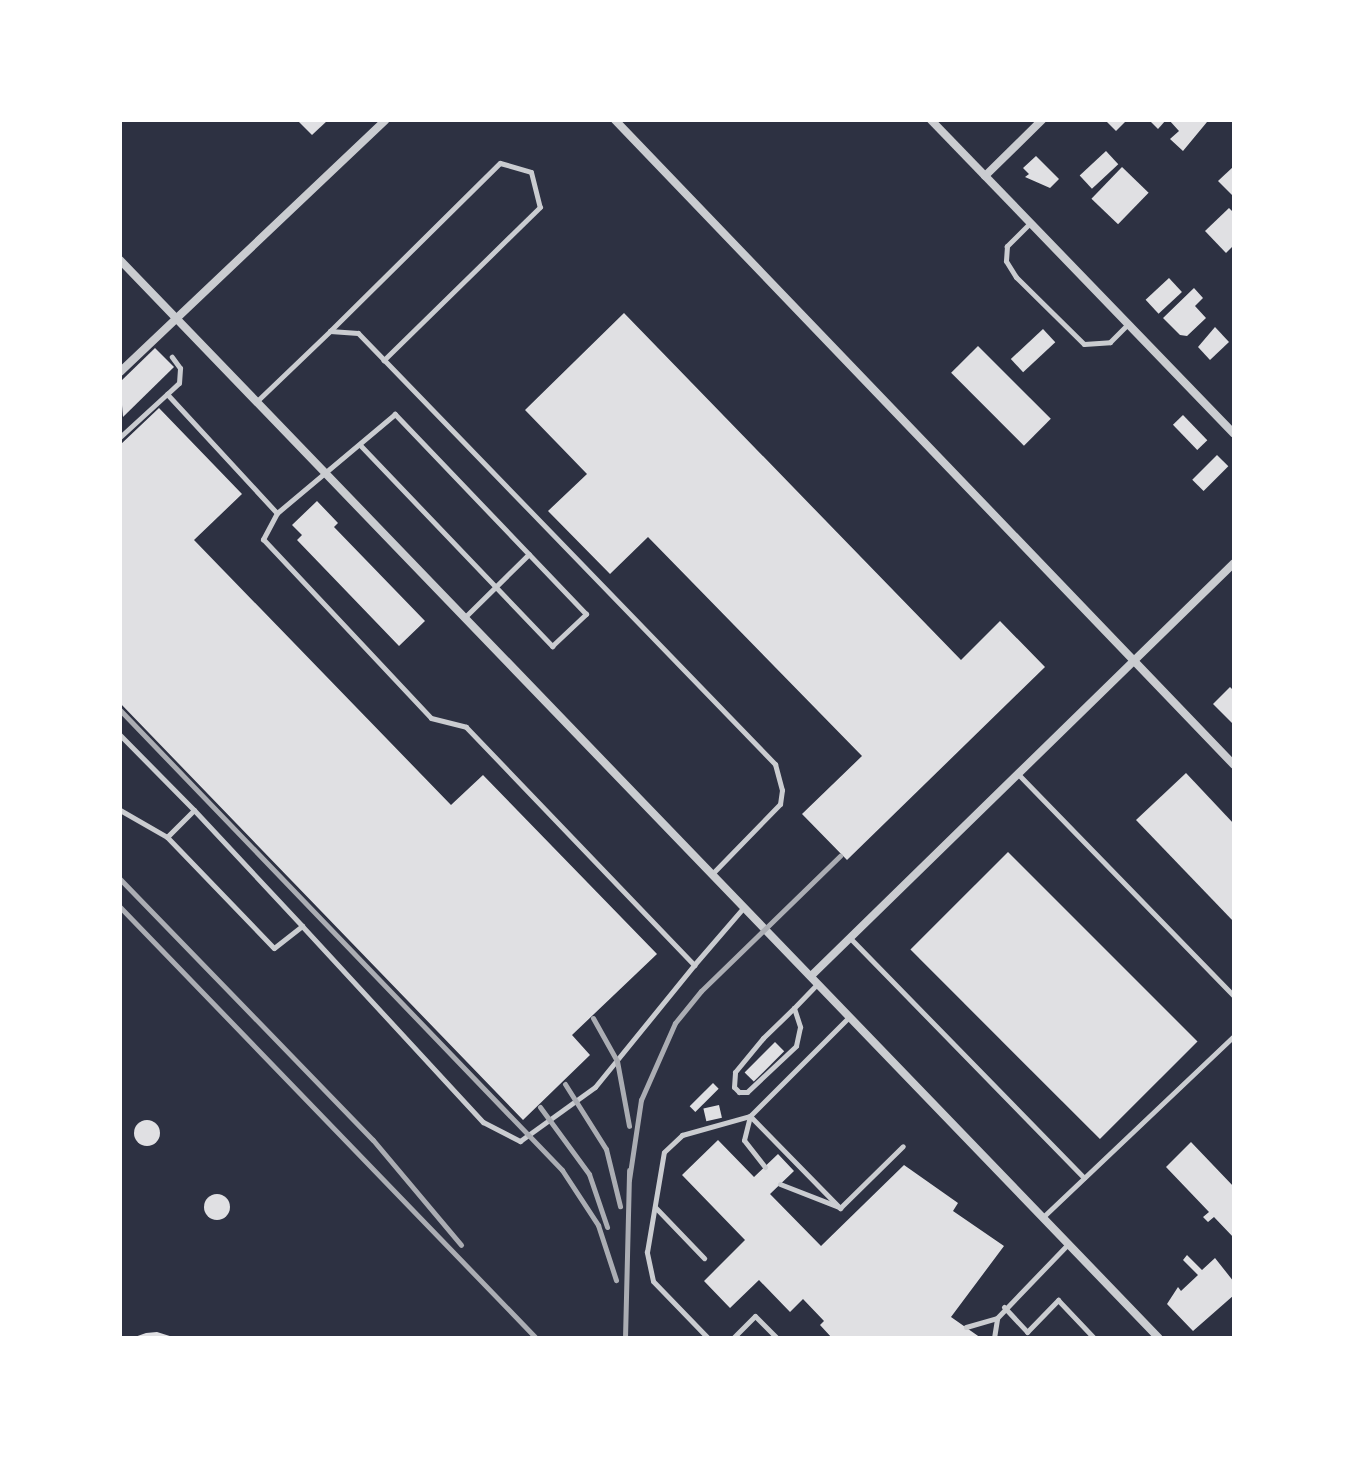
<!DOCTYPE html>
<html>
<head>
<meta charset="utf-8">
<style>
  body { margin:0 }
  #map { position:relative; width:1354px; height:1458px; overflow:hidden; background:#2d3142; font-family:Cabin,sans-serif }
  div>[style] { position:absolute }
  .building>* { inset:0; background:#e0e0e3; transform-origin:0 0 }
  .round { border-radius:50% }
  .service>* { height:5px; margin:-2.5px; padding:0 2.5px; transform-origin:2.5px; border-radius:2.5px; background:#caccd0 }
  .minor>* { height:8px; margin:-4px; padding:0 4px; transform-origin:4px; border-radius:4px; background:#caccd0 }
  .rail>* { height:5px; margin:-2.5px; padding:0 2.5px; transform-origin:2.5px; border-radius:2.5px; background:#abadb3 }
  span { translate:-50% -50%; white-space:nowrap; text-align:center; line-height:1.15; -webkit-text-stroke:6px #fff; paint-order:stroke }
  .frame { position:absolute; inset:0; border:122px solid #fff; pointer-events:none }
</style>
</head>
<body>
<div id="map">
  <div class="building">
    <i style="clip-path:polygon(297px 120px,328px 120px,312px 135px)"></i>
    <i style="clip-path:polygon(1105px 120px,1127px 120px,1116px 131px)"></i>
    <i style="clip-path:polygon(1149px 120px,1166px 120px,1158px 129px)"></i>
    <i style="clip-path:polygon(1169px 120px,1205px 120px,1207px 122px,1183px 151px,1170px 139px,1179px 131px)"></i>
    <i style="left:1106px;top:151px;width:18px;height:36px;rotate:47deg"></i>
    <i style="clip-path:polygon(1036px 156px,1059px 179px,1050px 188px,1025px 177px,1029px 174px,1023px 168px)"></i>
    <i style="clip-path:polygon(1234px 166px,1234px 197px,1218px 181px)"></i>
    <i style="left:1122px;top:167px;width:37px;height:44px;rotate:44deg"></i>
    <i style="clip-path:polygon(1229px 208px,1234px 213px,1234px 245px,1226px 253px,1205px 231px)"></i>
    <i style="left:1169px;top:278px;width:19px;height:32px;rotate:47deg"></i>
    <i style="clip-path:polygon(1194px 288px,1203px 298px,1195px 306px,1206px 318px,1187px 336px,1180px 335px,1163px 318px)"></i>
    <i style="clip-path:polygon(624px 313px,961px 660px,1000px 621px,1045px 667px,847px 860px,802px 814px,862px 756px,648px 537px,610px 574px,548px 511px,587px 474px,525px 410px)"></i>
    <i style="clip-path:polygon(1215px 327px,1229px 342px,1210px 360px,1198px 347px)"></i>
    <i style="left:1043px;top:329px;width:18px;height:44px;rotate:47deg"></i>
    <i style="left:978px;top:346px;width:103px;height:38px;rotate:45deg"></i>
    <i style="clip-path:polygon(155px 348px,174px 367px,123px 417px,120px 382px)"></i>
    <i style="clip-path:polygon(159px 408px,242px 494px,194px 540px,451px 805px,483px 775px,657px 954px,572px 1035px,590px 1055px,523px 1120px,120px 703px,120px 445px)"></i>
    <i style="left:1183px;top:415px;width:35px;height:14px;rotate:46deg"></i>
    <i style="left:1217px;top:455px;width:16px;height:35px;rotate:45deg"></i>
    <i style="clip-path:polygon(317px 501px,338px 523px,334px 527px,425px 621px,399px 646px,297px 540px,302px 535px,292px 525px)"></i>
    <i style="clip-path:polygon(1230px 687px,1234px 691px,1234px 725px,1213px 704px)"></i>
    <i style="clip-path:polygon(1186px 773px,1234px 824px,1234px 922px,1136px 820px)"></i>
    <i style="left:1008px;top:852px;width:268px;height:138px;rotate:45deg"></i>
    <i style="left:775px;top:1042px;width:13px;height:43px;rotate:45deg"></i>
    <i style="left:713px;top:1083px;width:8px;height:33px;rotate:45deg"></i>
    <i style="left:719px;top:1105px;width:13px;height:16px;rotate:77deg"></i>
    <i class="round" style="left:134px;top:1120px;width:26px;height:26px"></i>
    <i style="clip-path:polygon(718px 1140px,754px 1177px,778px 1154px,794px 1171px,770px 1194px,821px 1246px,904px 1165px,958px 1203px,953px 1211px,1004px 1246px,951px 1317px,981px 1338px,832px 1338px,820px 1325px,824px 1321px,803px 1299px,790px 1312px,759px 1280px,730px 1308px,704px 1281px,745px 1240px,682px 1175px)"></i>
    <i style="clip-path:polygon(1191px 1142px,1234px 1187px,1234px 1238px,1214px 1217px,1208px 1222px,1203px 1217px,1209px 1212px,1166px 1167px)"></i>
    <i class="round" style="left:204px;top:1194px;width:26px;height:26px"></i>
    <i style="clip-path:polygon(1187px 1255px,1202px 1270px,1215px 1258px,1234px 1282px,1234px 1295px,1193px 1331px,1167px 1304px,1178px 1287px,1181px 1291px,1198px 1275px,1183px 1260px)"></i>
    <i style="clip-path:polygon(157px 1332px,176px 1338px,132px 1338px,146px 1333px)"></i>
  </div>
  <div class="service">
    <i style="left:1030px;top:223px;width:33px;rotate:135deg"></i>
    <i style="left:1007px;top:246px;width:15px;rotate:94deg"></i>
    <i style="left:1006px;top:261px;width:19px;rotate:58deg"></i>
    <i style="left:1016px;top:277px;width:95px;rotate:44.6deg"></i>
    <i style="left:1084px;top:344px;width:26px;rotate:-4deg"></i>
    <i style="left:1110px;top:342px;width:25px;rotate:-45deg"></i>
    <i style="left:330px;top:331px;width:239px;rotate:-44.7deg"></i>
    <i style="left:500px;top:163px;width:32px;rotate:16deg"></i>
    <i style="left:531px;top:172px;width:36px;rotate:76deg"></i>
    <i style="left:540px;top:207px;width:219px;rotate:135.6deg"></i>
    <i style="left:167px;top:394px;width:16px;rotate:-43deg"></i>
    <i style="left:179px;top:383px;width:15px;rotate:-86deg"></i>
    <i style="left:180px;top:368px;width:14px;rotate:-126deg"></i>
    <i style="left:256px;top:402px;width:103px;rotate:-43.8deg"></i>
    <i style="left:330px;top:331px;width:28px;rotate:4deg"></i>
    <i style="left:358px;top:333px;width:600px;rotate:45.95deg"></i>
    <i style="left:775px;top:764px;width:27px;rotate:75deg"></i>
    <i style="left:782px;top:790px;width:14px;rotate:98deg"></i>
    <i style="left:780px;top:804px;width:98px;rotate:134.2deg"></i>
    <i style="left:120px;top:437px;width:64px;rotate:-42.5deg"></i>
    <i style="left:167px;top:394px;width:162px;rotate:47.3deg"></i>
    <i style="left:361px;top:446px;width:277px;rotate:46.3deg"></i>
    <i style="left:552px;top:646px;width:47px;rotate:-43.3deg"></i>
    <i style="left:586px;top:614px;width:277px;rotate:-133.7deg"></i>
    <i style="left:395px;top:414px;width:154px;rotate:140deg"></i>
    <i style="left:277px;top:513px;width:30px;rotate:118deg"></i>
    <i style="left:263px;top:539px;width:245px;rotate:46.8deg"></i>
    <i style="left:431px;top:718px;width:36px;rotate:14deg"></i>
    <i style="left:466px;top:727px;width:330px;rotate:46.2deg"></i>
    <i style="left:694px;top:965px;width:77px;rotate:-49.2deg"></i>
    <i style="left:464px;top:618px;width:91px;rotate:-44.6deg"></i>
    <i style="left:120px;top:735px;width:105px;rotate:45.4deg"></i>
    <i style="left:194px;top:810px;width:38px;rotate:135deg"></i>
    <i style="left:1018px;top:774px;width:310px;rotate:45.8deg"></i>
    <i style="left:120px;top:810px;width:54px;rotate:29.9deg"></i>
    <i style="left:167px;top:837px;width:154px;rotate:46.1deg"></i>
    <i style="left:274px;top:948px;width:36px;rotate:-38deg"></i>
    <i style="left:302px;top:926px;width:267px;rotate:47.3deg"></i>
    <i style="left:483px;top:1122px;width:42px;rotate:27.2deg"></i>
    <i style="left:520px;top:1141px;width:92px;rotate:-35.8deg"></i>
    <i style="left:595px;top:1087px;width:157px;rotate:-50.9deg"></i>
    <i style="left:194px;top:810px;width:158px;rotate:47deg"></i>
    <i style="left:850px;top:938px;width:335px;rotate:45.7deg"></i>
    <i style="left:794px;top:1008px;width:20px;rotate:72deg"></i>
    <i style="left:800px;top:1027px;width:19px;rotate:102deg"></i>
    <i style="left:796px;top:1046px;width:67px;rotate:136.8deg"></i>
    <i style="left:747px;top:1092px;width:8px;rotate:180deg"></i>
    <i style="left:739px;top:1092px;width:7px;rotate:-135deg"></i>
    <i style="left:734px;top:1087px;width:15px;rotate:-86deg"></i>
    <i style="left:735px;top:1072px;width:44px;rotate:-50.5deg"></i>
    <i style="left:763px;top:1038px;width:43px;rotate:-44.1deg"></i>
    <i style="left:794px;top:1008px;width:33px;rotate:-46deg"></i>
    <i style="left:750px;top:1116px;width:129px;rotate:45.6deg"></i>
    <i style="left:765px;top:1167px;width:34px;rotate:-128deg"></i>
    <i style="left:744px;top:1140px;width:25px;rotate:-76deg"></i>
    <i style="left:750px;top:1116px;width:140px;rotate:-45deg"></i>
    <i style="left:780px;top:1184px;width:63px;rotate:21.3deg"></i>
    <i style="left:655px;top:1207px;width:71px;rotate:46.1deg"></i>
    <i style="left:840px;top:1208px;width:88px;rotate:-44.5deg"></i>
    <i style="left:1043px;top:1217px;width:263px;rotate:-43.5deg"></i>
    <i style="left:1004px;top:1307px;width:34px;rotate:47deg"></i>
    <i style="left:1027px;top:1332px;width:45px;rotate:-45.9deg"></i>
    <i style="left:1058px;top:1300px;width:52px;rotate:46.5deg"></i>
    <i style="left:966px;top:1327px;width:32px;rotate:-16deg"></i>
    <i style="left:997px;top:1318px;width:103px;rotate:-46.2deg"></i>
    <i style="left:708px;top:1338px;width:79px;rotate:-134deg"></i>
    <i style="left:653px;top:1281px;width:30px;rotate:-102deg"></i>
    <i style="left:647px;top:1252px;width:101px;rotate:-80.4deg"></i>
    <i style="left:664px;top:1152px;width:25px;rotate:-43deg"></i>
    <i style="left:682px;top:1135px;width:71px;rotate:-15.6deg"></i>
    <i style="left:733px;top:1338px;width:31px;rotate:-45deg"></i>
    <i style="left:755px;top:1316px;width:31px;rotate:45deg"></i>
    <i style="left:994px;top:1338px;width:20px;rotate:-81deg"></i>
  </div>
  <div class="minor">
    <i style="left:615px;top:120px;width:894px;rotate:46.18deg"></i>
    <i style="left:931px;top:120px;width:436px;rotate:46deg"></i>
    <i style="left:985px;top:176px;width:80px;rotate:-44.5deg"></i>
    <i style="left:120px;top:260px;width:1497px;rotate:46.06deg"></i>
    <i style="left:120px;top:372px;width:366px;rotate:-43.5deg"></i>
    <i style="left:811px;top:976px;width:591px;rotate:-44.31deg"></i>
  </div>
  <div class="rail">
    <i style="left:120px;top:710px;width:638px;rotate:46.14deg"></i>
    <i style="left:562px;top:1170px;width:66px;rotate:56.8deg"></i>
    <i style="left:598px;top:1225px;width:58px;rotate:71.9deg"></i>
    <i style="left:120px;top:879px;width:363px;rotate:45.9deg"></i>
    <i style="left:373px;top:1140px;width:137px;rotate:50deg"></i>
    <i style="left:120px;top:907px;width:599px;rotate:46.01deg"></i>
    <i style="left:593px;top:1018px;width:49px;rotate:60.8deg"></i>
    <i style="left:617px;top:1061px;width:66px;rotate:79.5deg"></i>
    <i style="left:565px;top:1084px;width:77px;rotate:57.8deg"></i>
    <i style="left:606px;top:1149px;width:59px;rotate:76.2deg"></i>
    <i style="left:540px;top:1107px;width:83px;rotate:53.8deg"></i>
    <i style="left:589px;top:1174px;width:56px;rotate:71.2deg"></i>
    <i style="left:629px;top:1180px;width:81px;rotate:-81.5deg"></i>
    <i style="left:641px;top:1100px;width:84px;rotate:-66.2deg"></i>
    <i style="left:675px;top:1023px;width:41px;rotate:-50.9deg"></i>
    <i style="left:701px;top:991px;width:194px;rotate:-44.2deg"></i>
    <i style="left:625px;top:1338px;width:168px;rotate:-88.6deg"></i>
  </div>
  <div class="frame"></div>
</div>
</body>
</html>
